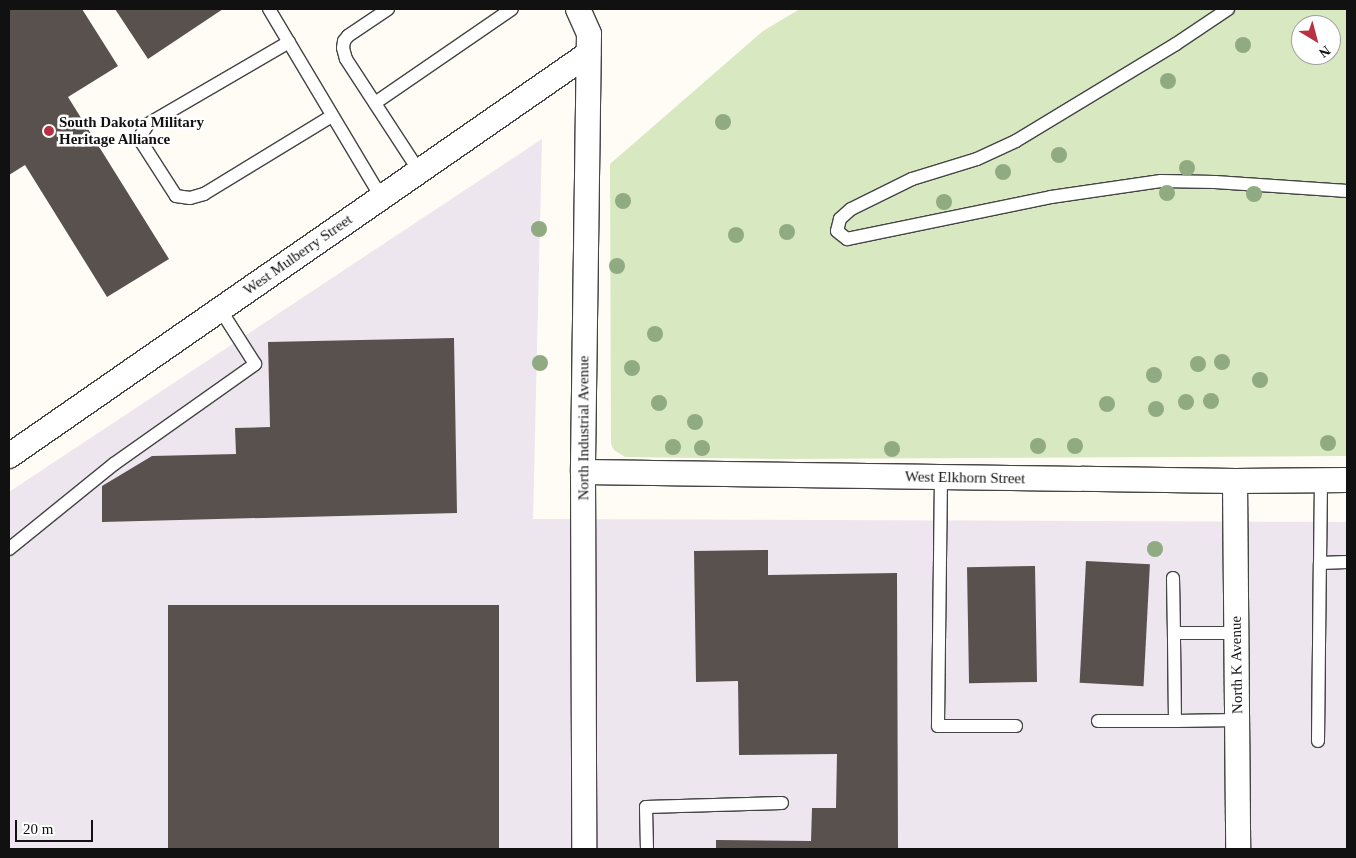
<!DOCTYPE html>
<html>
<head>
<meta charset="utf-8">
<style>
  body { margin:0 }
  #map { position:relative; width:1356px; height:858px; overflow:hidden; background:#fefcf5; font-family:"Times New Roman",serif }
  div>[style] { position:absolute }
  .industrial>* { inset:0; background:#ede6ee }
  .green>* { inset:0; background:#d8e8c0 }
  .building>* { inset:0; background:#59514e; transform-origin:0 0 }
  .roads { filter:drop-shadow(1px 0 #444) drop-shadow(-1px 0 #444) drop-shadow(0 1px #444) drop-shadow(0 -1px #444) }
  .service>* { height:12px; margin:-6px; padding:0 6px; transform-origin:6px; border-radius:6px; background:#fff }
  .minor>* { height:24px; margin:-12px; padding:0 12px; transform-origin:12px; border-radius:12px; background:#fff }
  .trees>* { width:16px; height:16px; margin:-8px; border-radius:50%; background:#90aa82 }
  .dots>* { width:14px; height:14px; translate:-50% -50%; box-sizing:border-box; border:2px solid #fff; border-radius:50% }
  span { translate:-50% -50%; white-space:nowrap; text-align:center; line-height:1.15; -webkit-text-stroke:5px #fff; paint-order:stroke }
  .poi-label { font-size:15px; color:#111; font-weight:700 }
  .left { translate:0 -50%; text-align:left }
  .street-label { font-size:15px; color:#111 }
  .frame { position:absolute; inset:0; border:10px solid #111; pointer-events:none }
  .north { position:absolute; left:1291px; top:15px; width:50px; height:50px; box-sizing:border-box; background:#fff; border:1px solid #a0a0a0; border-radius:50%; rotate:143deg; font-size:14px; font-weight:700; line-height:20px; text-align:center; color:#111 }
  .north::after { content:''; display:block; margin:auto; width:18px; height:22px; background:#ba3041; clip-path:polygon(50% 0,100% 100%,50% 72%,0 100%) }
  .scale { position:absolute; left:15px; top:820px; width:78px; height:22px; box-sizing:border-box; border:2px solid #111; border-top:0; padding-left:6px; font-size:15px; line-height:18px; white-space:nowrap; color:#111; -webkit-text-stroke:4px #fff; paint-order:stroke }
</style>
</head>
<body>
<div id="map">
  <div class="industrial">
    <i style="clip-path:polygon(542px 139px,533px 519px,1347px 522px,1347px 849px,9px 849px,9px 492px)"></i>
  </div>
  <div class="green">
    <i style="clip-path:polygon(evenodd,800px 9px,1347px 9px,1347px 456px,774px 459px,625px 457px,614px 450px,611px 444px,610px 164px,763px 31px,800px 9px,1301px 25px,1331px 25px,1331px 55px,1301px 55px,1301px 25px)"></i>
  </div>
  <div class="building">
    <i style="clip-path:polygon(9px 9px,82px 9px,118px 66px,68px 97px,169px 259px,107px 297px,25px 165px,9px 175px)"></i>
    <i style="clip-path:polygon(115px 9px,223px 9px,148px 59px)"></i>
    <i style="clip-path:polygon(454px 338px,457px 513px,102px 522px,102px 486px,152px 456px,236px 454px,235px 428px,270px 427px,268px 342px)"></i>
    <i style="clip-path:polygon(768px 550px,768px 575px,897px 573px,898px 849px,716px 849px,716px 840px,811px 841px,812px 808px,836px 808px,837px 754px,739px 755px,738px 681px,696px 682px,694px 551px)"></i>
    <i style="left:1086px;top:561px;width:64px;height:122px;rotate:3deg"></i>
    <i style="left:1035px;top:566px;width:116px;height:68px;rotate:89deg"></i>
    <i style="left:499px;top:605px;width:244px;height:331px;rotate:90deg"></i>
  </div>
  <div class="roads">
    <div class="service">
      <i style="left:269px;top:9px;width:219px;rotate:59.2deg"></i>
      <i style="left:388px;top:9px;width:48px;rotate:146deg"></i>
      <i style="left:348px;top:36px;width:6px;rotate:129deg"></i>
      <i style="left:344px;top:41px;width:7px;rotate:98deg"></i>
      <i style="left:343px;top:48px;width:11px;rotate:75deg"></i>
      <i style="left:346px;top:59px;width:134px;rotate:56.9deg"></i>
      <i style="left:1228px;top:9px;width:63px;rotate:146.1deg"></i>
      <i style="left:1176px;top:44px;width:187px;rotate:148.8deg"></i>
      <i style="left:1016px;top:141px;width:43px;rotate:155.2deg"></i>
      <i style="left:977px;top:159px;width:68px;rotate:162.9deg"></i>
      <i style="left:912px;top:179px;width:68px;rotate:153.8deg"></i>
      <i style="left:851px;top:209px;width:15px;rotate:138deg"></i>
      <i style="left:840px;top:219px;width:12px;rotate:104deg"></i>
      <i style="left:837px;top:231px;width:13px;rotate:39deg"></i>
      <i style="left:847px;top:239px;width:208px;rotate:-11.6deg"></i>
      <i style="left:1051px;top:197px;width:111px;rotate:-8.3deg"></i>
      <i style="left:1161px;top:181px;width:54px;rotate:1.1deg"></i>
      <i style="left:1215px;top:182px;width:132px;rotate:3.9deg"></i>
      <i style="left:289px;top:42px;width:163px;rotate:149.8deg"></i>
      <i style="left:148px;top:124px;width:13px;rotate:122deg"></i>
      <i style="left:141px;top:135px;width:8px;rotate:83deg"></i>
      <i style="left:142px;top:143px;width:63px;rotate:57.3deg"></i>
      <i style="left:176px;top:196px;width:14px;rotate:8deg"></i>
      <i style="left:190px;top:198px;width:15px;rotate:-16deg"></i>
      <i style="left:204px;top:194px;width:150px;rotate:-31.4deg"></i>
      <i style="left:375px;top:103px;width:166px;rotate:-34.5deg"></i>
      <i style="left:941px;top:477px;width:249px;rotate:90.7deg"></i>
      <i style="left:938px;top:726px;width:78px"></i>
      <i style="left:9px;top:549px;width:135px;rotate:-39deg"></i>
      <i style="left:114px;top:464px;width:173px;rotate:-35.3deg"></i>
      <i style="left:255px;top:364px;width:65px;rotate:-122.5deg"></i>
      <i style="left:1320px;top:563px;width:83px;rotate:-89.3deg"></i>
      <i style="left:1173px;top:578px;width:55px;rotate:89deg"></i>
      <i style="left:1098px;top:721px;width:77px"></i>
      <i style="left:1175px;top:721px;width:88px;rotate:-90.7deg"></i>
      <i style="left:1174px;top:633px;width:62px"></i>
      <i style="left:1175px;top:721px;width:62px;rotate:-0.9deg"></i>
      <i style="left:1318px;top:741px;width:178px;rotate:-89.4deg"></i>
      <i style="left:1320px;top:563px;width:27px;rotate:-2deg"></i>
      <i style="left:647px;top:849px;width:42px;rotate:-91.4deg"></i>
      <i style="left:646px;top:807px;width:136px;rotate:-1.7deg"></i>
    </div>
    <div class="minor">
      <i style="left:578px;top:9px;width:27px;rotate:66deg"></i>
      <i style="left:589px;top:34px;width:438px;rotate:90.8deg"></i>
      <i style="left:583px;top:472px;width:377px;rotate:89.8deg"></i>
      <i style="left:9px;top:456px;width:705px;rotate:-34.77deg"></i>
      <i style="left:583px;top:472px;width:652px;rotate:0.79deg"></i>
      <i style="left:1235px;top:481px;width:112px;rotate:-0.5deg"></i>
      <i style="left:1235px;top:481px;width:368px;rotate:89.5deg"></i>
    </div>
  </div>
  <div class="trees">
    <i style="left:1243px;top:45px"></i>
    <i style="left:1168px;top:81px"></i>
    <i style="left:723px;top:122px"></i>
    <i style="left:1059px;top:155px"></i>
    <i style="left:1187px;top:168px"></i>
    <i style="left:1003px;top:172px"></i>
    <i style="left:1167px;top:193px"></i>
    <i style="left:1254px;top:194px"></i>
    <i style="left:623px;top:201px"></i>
    <i style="left:944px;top:202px"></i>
    <i style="left:539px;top:229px"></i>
    <i style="left:787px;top:232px"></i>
    <i style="left:736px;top:235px"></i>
    <i style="left:617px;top:266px"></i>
    <i style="left:655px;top:334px"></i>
    <i style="left:1222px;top:362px"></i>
    <i style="left:540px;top:363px"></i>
    <i style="left:1198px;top:364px"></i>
    <i style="left:632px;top:368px"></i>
    <i style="left:1154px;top:375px"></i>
    <i style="left:1260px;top:380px"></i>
    <i style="left:1211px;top:401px"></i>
    <i style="left:1186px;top:402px"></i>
    <i style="left:659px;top:403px"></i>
    <i style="left:1107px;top:404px"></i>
    <i style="left:1156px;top:409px"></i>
    <i style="left:695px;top:422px"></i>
    <i style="left:1328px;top:443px"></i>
    <i style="left:1038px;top:446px"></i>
    <i style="left:1075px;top:446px"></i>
    <i style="left:673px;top:447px"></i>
    <i style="left:702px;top:448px"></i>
    <i style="left:892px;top:449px"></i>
    <i style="left:1155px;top:549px"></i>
  </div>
  <div class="dots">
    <i style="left:49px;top:131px;background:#ba3041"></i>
  </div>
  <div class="poi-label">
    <span class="left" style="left:59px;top:131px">South Dakota Military<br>Heritage Alliance</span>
  </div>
  <div class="street-label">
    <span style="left:298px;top:255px;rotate:-35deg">West Mulberry Street</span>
    <span style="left:584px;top:428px;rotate:-90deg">North Industrial Avenue</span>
    <span style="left:965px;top:478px;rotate:1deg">West Elkhorn Street</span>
    <span style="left:1237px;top:665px;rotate:-91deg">North K Avenue</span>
  </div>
  <div class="frame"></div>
  <div class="north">N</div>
  <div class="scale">20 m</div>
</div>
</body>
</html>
